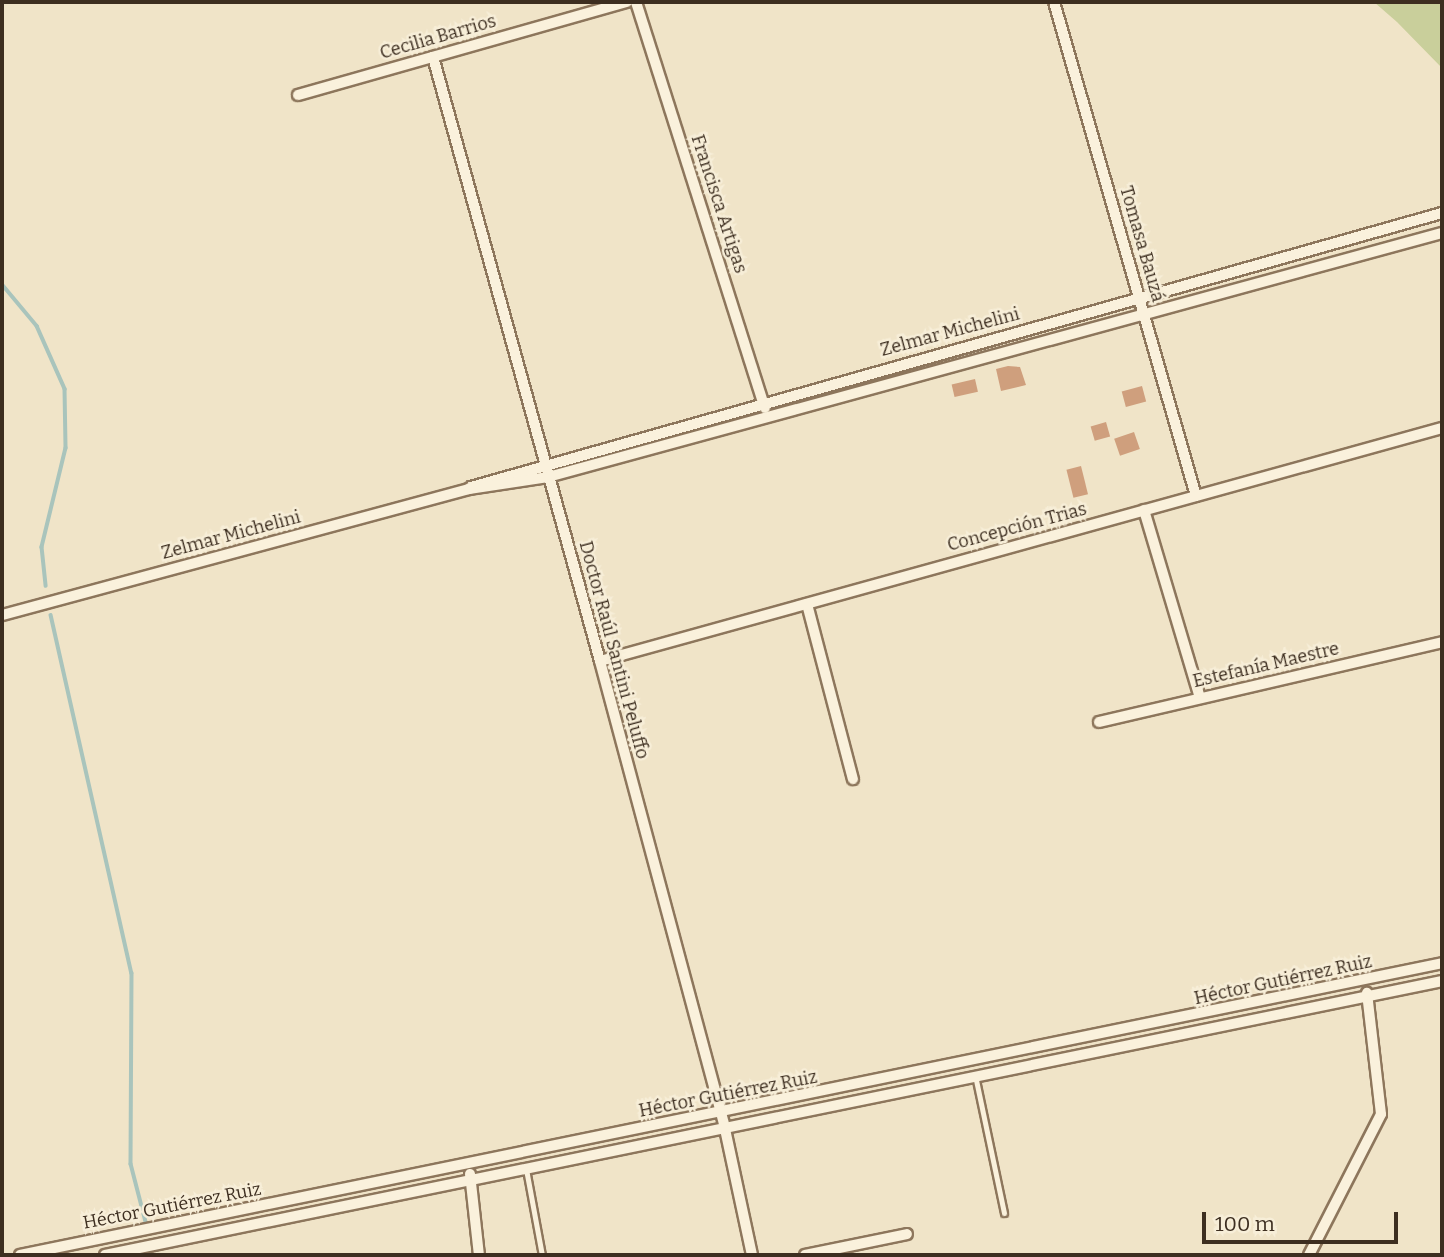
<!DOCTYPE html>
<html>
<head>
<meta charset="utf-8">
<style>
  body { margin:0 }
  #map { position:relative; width:1444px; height:1257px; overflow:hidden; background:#f0e4c8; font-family:Bitter,serif }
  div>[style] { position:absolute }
  .green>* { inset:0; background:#c9cf9b }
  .stream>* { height:3.5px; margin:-1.75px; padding:0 1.75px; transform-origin:1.75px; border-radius:1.75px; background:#a9c4bc }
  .building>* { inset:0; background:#cf9f7d; transform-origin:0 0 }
  .roads { filter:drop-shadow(2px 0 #8d765c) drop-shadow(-2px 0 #8d765c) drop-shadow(0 2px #8d765c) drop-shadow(0 -2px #8d765c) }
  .lane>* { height:5px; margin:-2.5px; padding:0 2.5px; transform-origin:2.5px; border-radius:2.5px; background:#faf1dc }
  .street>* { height:10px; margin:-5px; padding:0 5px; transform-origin:5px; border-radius:5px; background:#faf1dc }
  span { translate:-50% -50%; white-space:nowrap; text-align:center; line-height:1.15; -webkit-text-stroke:5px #f7eed8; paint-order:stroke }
  .street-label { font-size:18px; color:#3d2e20 }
  .frame { position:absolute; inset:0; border:4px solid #3d2e20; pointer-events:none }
  .scale { position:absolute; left:1202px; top:1212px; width:196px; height:32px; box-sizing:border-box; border:4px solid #3d2e20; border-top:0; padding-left:9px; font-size:21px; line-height:24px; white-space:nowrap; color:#3d2e20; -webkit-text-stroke:5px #f7eed8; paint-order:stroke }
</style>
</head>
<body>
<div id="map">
  <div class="green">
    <i style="clip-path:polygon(1374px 2px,1442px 2px,1442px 68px,1397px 22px)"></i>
  </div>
  <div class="stream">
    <i style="left:2px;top:284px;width:55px;rotate:50.2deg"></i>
    <i style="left:37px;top:326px;width:69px;rotate:66deg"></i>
    <i style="left:65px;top:389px;width:59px;rotate:89deg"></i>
    <i style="left:66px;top:448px;width:102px;rotate:103.6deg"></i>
    <i style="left:42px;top:547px;width:39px;rotate:84deg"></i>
    <i style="left:51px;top:615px;width:367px;rotate:77.3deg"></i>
    <i style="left:132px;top:973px;width:191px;rotate:90.3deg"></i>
    <i style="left:131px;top:1164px;width:64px;rotate:75.5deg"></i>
  </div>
  <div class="building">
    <i style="clip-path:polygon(1008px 366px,1020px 367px,1026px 385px,1001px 391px,996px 369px)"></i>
    <i style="left:975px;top:379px;width:13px;height:24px;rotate:77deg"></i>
    <i style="left:1142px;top:386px;width:16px;height:21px;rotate:75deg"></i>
    <i style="left:1106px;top:422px;width:15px;height:16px;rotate:74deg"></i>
    <i style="left:1134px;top:432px;width:18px;height:21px;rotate:71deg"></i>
    <i style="left:1081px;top:466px;width:29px;height:15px;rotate:76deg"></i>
  </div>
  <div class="roads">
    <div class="lane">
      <i style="left:976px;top:1080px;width:136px;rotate:78.1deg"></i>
      <i style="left:526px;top:1169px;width:87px;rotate:79.5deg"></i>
    </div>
    <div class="street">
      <i style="left:636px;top:2px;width:426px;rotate:72.4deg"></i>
      <i style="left:1054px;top:2px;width:514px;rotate:73.96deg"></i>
      <i style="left:433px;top:57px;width:627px;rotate:74.54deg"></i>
      <i style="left:600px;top:661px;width:484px;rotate:75deg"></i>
      <i style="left:725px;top:1129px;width:129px;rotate:77.9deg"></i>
      <i style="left:298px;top:95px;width:342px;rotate:-15.8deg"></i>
      <i style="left:471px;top:487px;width:1009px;rotate:-15.76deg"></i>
      <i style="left:1144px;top:510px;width:196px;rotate:73.4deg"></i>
      <i style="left:807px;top:604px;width:181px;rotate:75.3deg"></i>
      <i style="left:2px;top:615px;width:484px;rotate:-15.1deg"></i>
      <i style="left:469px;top:489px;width:80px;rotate:-8.6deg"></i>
      <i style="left:548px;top:477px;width:927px;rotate:-15.27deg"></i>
      <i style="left:600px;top:661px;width:874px;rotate:-15.47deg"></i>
      <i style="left:1099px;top:722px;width:352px;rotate:-13.1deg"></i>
      <i style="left:470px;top:1174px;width:81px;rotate:83.7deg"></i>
      <i style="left:20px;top:1255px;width:1452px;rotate:-11.6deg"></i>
      <i style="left:105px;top:1255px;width:1365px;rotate:-11.58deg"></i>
      <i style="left:805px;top:1255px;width:104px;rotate:-11.6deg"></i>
      <i style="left:1309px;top:1255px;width:158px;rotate:-62.9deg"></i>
      <i style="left:1381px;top:1114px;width:122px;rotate:-96.6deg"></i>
    </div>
  </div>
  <div class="street-label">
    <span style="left:438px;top:37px;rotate:-16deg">Cecilia Barrios</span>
    <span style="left:719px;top:204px;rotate:72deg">Francisca Artigas</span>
    <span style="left:1142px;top:244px;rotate:74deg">Tomasa Bauzá</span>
    <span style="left:950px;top:332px;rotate:-15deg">Zelmar Michelini</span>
    <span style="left:1017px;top:527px;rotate:-15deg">Concepción Trias</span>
    <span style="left:231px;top:535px;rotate:-15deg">Zelmar Michelini</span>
    <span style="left:614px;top:650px;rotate:75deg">Doctor Raúl Santini Peluffo</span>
    <span style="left:1266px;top:665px;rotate:-13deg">Estefanía Maestre</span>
    <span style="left:1283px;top:980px;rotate:-12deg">Héctor Gutiérrez Ruiz</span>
    <span style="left:728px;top:1094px;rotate:-11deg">Héctor Gutiérrez Ruiz</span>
    <span style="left:172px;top:1206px;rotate:-11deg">Héctor Gutiérrez Ruiz</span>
  </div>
  <div class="frame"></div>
  <div class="scale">100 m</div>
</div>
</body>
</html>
